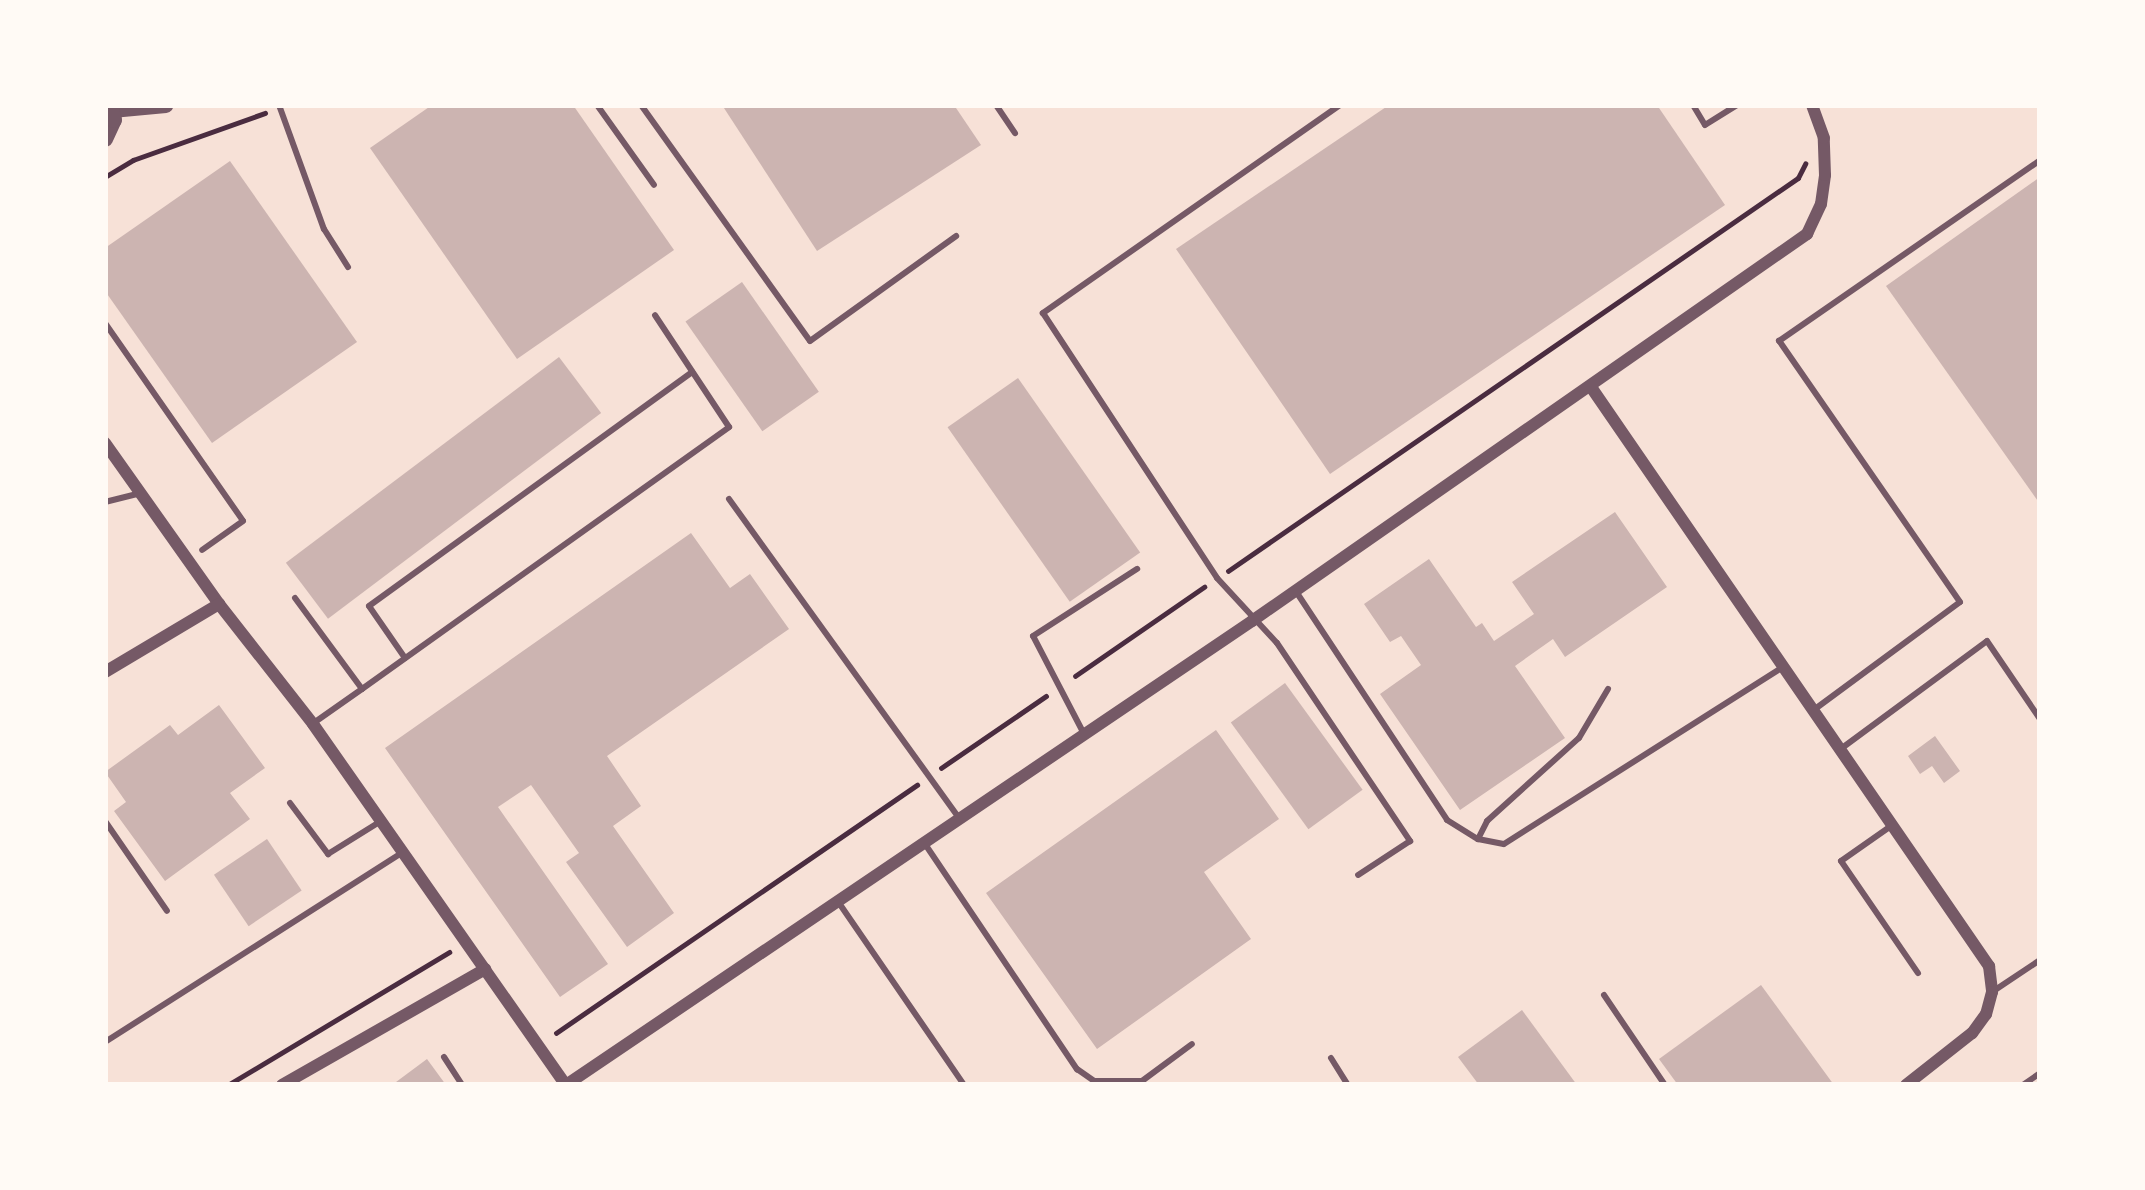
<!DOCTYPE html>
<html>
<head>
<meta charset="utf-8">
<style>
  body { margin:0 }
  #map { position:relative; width:2145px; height:1190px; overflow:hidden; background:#f7e1d7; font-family:"DM Sans",sans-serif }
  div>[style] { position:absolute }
  .building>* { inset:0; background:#ccb4b1; transform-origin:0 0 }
  .path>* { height:4.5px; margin:-2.25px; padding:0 2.25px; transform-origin:2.25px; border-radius:2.25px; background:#4a2c40 }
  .service>* { height:6px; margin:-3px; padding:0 3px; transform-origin:3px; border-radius:3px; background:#755966 }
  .minor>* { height:12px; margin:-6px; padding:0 6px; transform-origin:6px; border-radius:6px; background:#755966 }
  .tertiary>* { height:16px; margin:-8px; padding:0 8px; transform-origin:8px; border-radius:8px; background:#755966 }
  span { translate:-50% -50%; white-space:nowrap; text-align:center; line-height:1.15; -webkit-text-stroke:9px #fffaf5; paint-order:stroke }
  .frame { position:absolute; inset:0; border:108px solid #fffaf5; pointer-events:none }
</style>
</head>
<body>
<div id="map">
  <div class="building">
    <i style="clip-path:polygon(432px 105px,573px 105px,674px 250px,517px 359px,370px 148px)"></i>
    <i style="clip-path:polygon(722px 105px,954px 105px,981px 145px,817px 251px)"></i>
    <i style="clip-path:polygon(1389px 105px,1657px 105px,1725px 205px,1330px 474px,1176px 249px)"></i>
    <i style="clip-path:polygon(230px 161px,357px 342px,212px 443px,105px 291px,105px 248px)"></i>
    <i style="clip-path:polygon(2040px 177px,2040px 504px,1886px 286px)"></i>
    <i style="left:742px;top:282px;width:134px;height:69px;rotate:55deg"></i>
    <i style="left:559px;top:357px;width:70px;height:342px;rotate:53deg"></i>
    <i style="left:1018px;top:378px;width:213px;height:86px;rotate:55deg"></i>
    <i style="clip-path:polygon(1615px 512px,1667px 587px,1565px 657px,1553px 639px,1515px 666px,1565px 738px,1460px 810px,1380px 694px,1421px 665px,1401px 636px,1390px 642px,1364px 604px,1429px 559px,1476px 627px,1482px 623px,1494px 641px,1534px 614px,1512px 582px)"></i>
    <i style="clip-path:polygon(691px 533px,730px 588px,750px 574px,789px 629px,607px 756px,641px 806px,613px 826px,674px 913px,627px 947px,566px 862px,579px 853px,531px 785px,498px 807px,608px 964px,560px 997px,385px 748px)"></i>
    <i style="left:1285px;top:683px;width:132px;height:67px;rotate:54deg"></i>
    <i style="clip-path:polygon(219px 705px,265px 768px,230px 793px,250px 819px,165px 881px,114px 811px,126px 802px,105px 772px,170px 725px,178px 735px)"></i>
    <i style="clip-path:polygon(1216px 730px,1279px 819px,1204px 872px,1251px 939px,1097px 1049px,986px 893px)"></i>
    <i style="clip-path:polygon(1935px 736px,1960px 771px,1944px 783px,1932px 766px,1920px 774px,1908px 756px)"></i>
    <i style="left:267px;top:839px;width:62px;height:64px;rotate:56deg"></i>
    <i style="clip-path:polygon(1761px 985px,1834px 1085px,1678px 1085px,1659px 1059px)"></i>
    <i style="clip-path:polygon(1522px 1010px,1577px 1085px,1479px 1085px,1458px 1057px)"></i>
    <i style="clip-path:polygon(427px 1059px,446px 1085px,392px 1085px)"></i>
  </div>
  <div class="path">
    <i style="left:105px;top:177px;width:33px;rotate:-31deg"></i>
    <i style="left:133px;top:160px;width:140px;rotate:-19.6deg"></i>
    <i style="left:1228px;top:571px;width:692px;rotate:-34.59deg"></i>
    <i style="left:1798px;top:178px;width:16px;rotate:-63deg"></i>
    <i style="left:1075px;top:676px;width:157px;rotate:-34.6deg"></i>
    <i style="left:941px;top:768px;width:127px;rotate:-34.4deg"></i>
    <i style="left:556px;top:1033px;width:438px;rotate:-34.5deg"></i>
    <i style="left:228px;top:1085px;width:258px;rotate:-31deg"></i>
  </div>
  <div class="service">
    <i style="left:279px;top:105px;width:132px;rotate:70.1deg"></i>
    <i style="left:324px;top:229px;width:45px;rotate:57.7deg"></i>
    <i style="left:597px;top:105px;width:98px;rotate:54.5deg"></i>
    <i style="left:641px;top:105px;width:290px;rotate:54.4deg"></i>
    <i style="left:810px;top:341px;width:180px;rotate:-35.7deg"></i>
    <i style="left:996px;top:105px;width:34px;rotate:56deg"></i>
    <i style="left:1340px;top:105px;width:363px;rotate:145deg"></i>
    <i style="left:1043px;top:313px;width:317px;rotate:56.7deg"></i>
    <i style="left:1217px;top:578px;width:88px;rotate:47.3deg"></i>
    <i style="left:1277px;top:643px;width:239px;rotate:56.1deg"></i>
    <i style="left:1410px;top:841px;width:62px;rotate:146.8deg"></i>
    <i style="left:1693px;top:105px;width:23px;rotate:59deg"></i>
    <i style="left:1705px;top:125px;width:38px;rotate:-32deg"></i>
    <i style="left:105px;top:323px;width:241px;rotate:55.1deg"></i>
    <i style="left:243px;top:521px;width:50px;rotate:144.7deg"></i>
    <i style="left:729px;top:499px;width:392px;rotate:54.2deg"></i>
    <i style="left:105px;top:502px;width:33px;rotate:-14deg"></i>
    <i style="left:1297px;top:593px;width:272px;rotate:56.5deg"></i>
    <i style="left:1447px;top:820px;width:36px;rotate:32deg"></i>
    <i style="left:1478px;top:839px;width:26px;rotate:11deg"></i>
    <i style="left:1504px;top:844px;width:328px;rotate:-32.4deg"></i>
    <i style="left:295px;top:598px;width:113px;rotate:53.6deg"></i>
    <i style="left:362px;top:689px;width:57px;rotate:144.9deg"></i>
    <i style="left:405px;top:658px;width:63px;rotate:-124.7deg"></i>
    <i style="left:369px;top:606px;width:399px;rotate:-35.9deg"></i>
    <i style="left:362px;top:689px;width:451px;rotate:-35.5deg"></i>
    <i style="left:729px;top:427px;width:134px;rotate:-123.5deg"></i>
    <i style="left:1815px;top:709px;width:180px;rotate:-36.4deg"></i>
    <i style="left:1960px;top:602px;width:318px;rotate:-124.7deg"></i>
    <i style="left:1779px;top:341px;width:318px;rotate:-34.7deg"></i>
    <i style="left:1083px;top:732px;width:108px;rotate:-117.5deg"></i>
    <i style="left:1033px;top:636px;width:124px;rotate:-32.8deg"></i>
    <i style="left:1842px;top:748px;width:180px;rotate:-36.4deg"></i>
    <i style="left:1987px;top:641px;width:94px;rotate:55.8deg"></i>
    <i style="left:290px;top:803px;width:64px;rotate:53.3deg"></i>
    <i style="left:328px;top:854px;width:62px;rotate:-31.9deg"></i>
    <i style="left:105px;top:821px;width:109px;rotate:55.4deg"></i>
    <i style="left:1891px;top:826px;width:61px;rotate:145deg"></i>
    <i style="left:1841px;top:861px;width:136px;rotate:55.5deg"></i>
    <i style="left:1478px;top:839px;width:20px;rotate:-63deg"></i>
    <i style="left:1487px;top:821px;width:124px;rotate:-42.1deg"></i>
    <i style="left:1579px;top:738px;width:57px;rotate:-59.4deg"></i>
    <i style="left:925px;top:844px;width:272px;rotate:56deg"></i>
    <i style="left:1077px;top:1069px;width:21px;rotate:35deg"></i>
    <i style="left:1094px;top:1081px;width:48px"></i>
    <i style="left:1142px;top:1081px;width:62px;rotate:-36.5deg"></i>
    <i style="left:839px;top:903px;width:221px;rotate:55.5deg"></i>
    <i style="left:1995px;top:990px;width:54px;rotate:-33.7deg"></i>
    <i style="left:1604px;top:995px;width:109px;rotate:55.9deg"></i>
    <i style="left:105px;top:1042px;width:353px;rotate:-32.5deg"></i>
    <i style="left:444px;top:1057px;width:33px;rotate:57deg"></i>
    <i style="left:1331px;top:1058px;width:32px;rotate:58deg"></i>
    <i style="left:2023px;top:1085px;width:21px;rotate:-35deg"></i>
  </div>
  <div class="minor">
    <i style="left:1591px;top:387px;width:703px;rotate:55.5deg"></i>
    <i style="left:1989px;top:966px;width:26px;rotate:83deg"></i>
    <i style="left:1992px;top:992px;width:23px;rotate:105deg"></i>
    <i style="left:1986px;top:1014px;width:24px;rotate:126deg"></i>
    <i style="left:1972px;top:1033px;width:84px;rotate:141.8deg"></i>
    <i style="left:105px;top:443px;width:197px;rotate:54.7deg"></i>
    <i style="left:219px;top:604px;width:152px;rotate:51.9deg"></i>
    <i style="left:313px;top:724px;width:441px;rotate:55deg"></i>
    <i style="left:105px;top:672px;width:133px;rotate:-30.8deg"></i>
    <i style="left:282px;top:1085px;width:234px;rotate:-29.7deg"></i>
    <i style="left:566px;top:1085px;width:828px;rotate:-34.07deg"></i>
    <i style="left:1252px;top:621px;width:677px;rotate:-34.89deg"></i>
    <i style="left:1807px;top:234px;width:33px;rotate:-65deg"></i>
    <i style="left:1821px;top:204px;width:29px;rotate:-82deg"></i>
    <i style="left:1825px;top:175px;width:37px;rotate:-92deg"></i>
    <i style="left:1824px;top:138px;width:35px;rotate:-110deg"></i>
  </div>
  <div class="tertiary">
    <i style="left:112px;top:110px;width:54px;rotate:-5.3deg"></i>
    <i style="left:105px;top:139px;width:21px;rotate:-65deg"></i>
    <i style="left:114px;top:120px;width:16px;rotate:-105deg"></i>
  </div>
  <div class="frame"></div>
</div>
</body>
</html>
